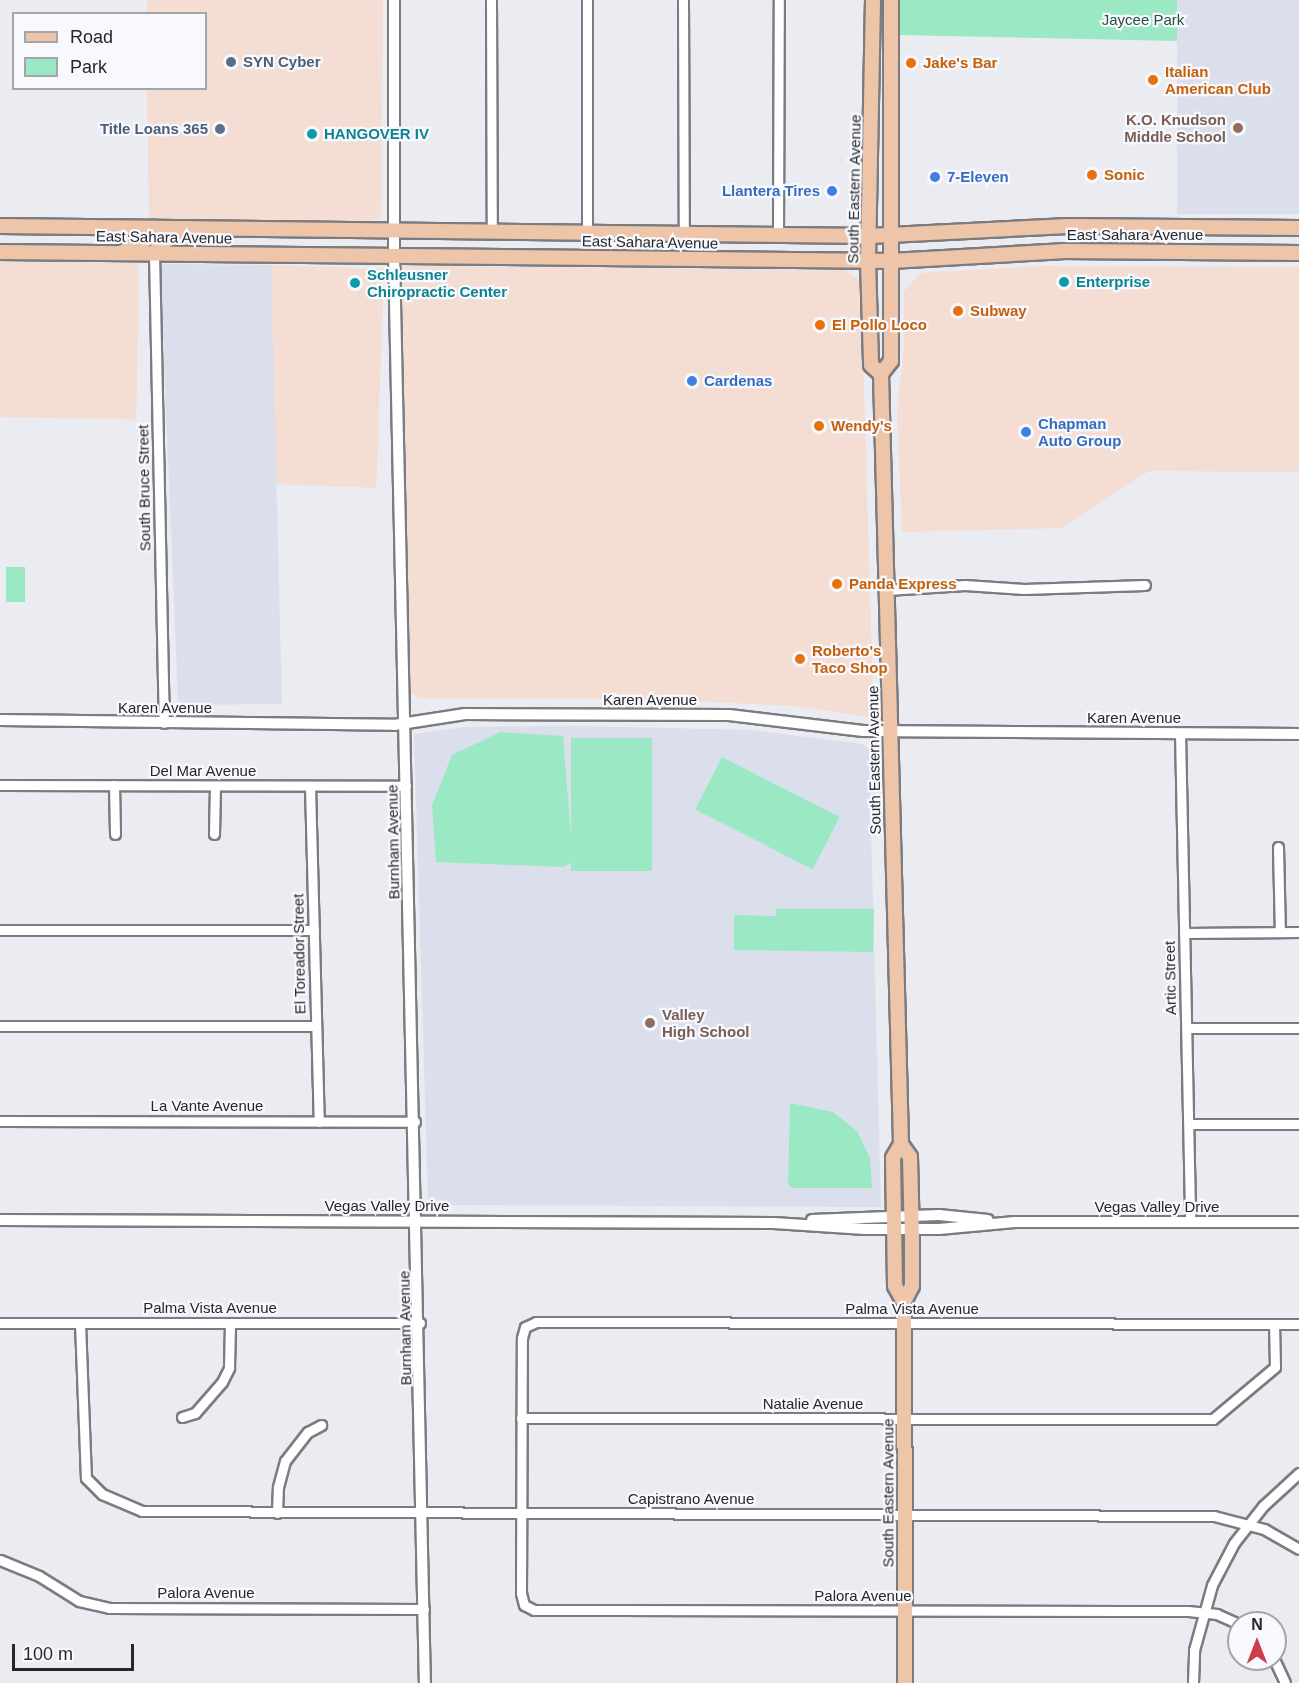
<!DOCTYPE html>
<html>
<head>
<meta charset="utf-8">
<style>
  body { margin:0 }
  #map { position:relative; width:1299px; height:1683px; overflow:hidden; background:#eaecf1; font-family:Helvetica,sans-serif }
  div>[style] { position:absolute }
  .commercial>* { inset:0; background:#f4ddd2; transform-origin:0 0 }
  .built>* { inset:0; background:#dbdfeb; transform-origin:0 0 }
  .green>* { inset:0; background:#9be9c4; transform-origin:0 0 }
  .roads { filter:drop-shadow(2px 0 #7a7c81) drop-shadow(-2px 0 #7a7c81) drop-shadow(0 2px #7a7c81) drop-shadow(0 -2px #7a7c81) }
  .minor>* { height:9px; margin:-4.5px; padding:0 4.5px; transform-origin:4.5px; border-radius:4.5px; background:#fff }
  .tertiary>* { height:10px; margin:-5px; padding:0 5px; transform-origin:5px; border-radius:5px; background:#fff }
  .primary>* { height:14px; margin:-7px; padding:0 7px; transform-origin:7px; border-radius:7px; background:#efc5aa }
  .dots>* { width:16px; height:16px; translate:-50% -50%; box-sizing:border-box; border:3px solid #f8f9ff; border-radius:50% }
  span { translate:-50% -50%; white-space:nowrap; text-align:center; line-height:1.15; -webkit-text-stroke:4.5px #f8f9ff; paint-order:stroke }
  .park-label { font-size:15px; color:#24513d }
  .service-label { font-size:15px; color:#4e5e75; font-weight:700 }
  .left { translate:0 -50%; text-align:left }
  .right { translate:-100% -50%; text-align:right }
  .food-label { font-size:15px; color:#c56008; font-weight:700 }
  .education-label { font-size:15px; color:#785e54; font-weight:700 }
  .culture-label { font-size:15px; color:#0d838f; font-weight:700 }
  .shop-label { font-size:15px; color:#366cbe; font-weight:700 }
  .street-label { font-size:15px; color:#262729 }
  .legend { position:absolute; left:12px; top:12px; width:195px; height:78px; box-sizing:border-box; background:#f8f9ff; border:2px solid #a4a5a9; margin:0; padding:8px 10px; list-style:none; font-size:18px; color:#262729 }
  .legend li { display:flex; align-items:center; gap:12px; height:30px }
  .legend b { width:30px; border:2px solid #a4a5a9 }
  .north { position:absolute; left:1227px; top:1611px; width:60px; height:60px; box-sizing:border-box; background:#f8f9ff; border:2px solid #a4a5a9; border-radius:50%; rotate:0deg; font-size:16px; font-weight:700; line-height:24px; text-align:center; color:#262729 }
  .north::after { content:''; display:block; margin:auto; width:21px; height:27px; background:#cd3d4a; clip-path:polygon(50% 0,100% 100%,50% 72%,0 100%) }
  .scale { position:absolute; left:12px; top:1644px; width:122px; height:27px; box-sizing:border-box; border:3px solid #262729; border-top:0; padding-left:8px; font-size:18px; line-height:21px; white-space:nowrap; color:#262729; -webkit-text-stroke:4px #f8f9ff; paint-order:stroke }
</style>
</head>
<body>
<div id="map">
  <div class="commercial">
    <i style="clip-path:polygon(147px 0,383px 0,381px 217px,370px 221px,149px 219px,147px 89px,206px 88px,206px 14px,147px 13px)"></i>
    <i style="left:0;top:261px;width:139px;height:156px;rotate:1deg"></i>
    <i style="left:271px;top:265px;width:113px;height:219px;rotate:2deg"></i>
    <i style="clip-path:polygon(401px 266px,844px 270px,857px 278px,861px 285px,873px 697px,870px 717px,794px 706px,643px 699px,420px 698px,411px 693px)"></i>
    <i style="clip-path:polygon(1037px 266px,1299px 267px,1299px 472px,1149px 471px,1063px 528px,902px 532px,897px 411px,904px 348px,904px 291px,920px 273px)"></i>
  </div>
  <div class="built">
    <i style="left:1177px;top:0;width:122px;height:214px"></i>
    <i style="clip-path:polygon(160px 264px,271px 265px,282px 704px,185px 705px,178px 701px)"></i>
    <i style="clip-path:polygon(577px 726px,753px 730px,862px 744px,869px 749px,881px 1207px,433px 1205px,428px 1199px,414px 734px,464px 727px)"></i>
  </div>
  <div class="green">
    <i style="clip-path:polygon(899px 0,1177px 0,1177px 41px,899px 35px)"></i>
    <i style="left:6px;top:567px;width:19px;height:35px"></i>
    <i style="clip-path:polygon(500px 732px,563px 736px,573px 861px,564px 867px,436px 862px,432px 805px,452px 755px)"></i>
    <i style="left:571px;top:738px;width:81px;height:133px"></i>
    <i style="left:722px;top:757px;width:132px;height:59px;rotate:27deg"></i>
    <i style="clip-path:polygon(776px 909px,874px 909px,873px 952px,734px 950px,734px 915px,776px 916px)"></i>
    <i style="clip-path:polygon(790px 1103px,833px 1112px,857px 1131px,870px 1158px,872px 1188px,792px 1188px,788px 1184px)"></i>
  </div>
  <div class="roads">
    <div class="minor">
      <i style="left:491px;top:0;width:231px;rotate:89.8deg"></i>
      <i style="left:587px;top:0;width:232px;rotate:90deg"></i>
      <i style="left:683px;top:0;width:234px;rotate:89.8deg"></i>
      <i style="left:778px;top:235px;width:235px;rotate:-89.8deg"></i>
      <i style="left:154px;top:253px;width:470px;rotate:88.8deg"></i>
      <i style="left:887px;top:590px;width:78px;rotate:-3.7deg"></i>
      <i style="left:965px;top:585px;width:59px;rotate:3.9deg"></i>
      <i style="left:1024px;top:589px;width:121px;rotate:-1.9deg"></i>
      <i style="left:1180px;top:733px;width:489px;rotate:88.8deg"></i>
      <i style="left:0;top:785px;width:406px;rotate:0.1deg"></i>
      <i style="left:114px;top:785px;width:49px;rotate:88.8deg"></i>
      <i style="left:310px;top:786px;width:336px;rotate:88.5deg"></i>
      <i style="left:214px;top:834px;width:48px;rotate:-88.8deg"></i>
      <i style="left:1278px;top:847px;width:85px;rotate:88.7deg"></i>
      <i style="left:0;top:930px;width:314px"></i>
      <i style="left:1184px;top:933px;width:115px;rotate:-0.5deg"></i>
      <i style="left:0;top:1026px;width:316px"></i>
      <i style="left:1187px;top:1028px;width:112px"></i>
      <i style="left:0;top:1121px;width:415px;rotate:0.1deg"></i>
      <i style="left:1189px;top:1124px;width:110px"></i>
      <i style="left:0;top:1323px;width:420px"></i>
      <i style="left:80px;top:1323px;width:155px;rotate:87.8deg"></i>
      <i style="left:86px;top:1478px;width:23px;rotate:45deg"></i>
      <i style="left:102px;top:1494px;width:43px;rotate:23deg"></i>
      <i style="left:142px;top:1511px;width:1072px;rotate:0.27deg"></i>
      <i style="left:1214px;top:1516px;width:52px;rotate:14.6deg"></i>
      <i style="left:1264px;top:1529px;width:40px;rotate:29.7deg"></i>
      <i style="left:182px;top:1417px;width:14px;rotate:-17deg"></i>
      <i style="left:195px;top:1413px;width:41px;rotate:-48.9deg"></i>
      <i style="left:222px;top:1382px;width:16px;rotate:-63deg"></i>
      <i style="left:229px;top:1368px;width:45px;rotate:-88.7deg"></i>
      <i style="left:521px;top:1418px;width:692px;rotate:0.08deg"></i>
      <i style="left:1213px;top:1419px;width:81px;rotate:-40deg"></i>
      <i style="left:1275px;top:1367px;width:43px;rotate:-91.3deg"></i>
      <i style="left:277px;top:1513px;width:26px;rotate:-88deg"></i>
      <i style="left:278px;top:1487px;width:27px;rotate:-75deg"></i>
      <i style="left:285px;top:1461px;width:37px;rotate:-52deg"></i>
      <i style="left:308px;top:1432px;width:15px;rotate:-28deg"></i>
      <i style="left:0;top:1560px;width:42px;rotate:22.3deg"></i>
      <i style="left:39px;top:1576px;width:47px;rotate:32deg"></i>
      <i style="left:79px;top:1601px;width:31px;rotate:13deg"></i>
      <i style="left:109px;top:1608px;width:315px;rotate:0.2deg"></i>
      <i style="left:1239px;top:1624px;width:24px;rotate:-156deg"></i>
      <i style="left:1217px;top:1614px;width:29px;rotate:-174deg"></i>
      <i style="left:1188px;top:1611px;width:654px;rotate:-179.91deg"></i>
      <i style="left:534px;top:1610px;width:11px;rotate:-153deg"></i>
      <i style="left:524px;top:1605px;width:12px;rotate:-104deg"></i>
      <i style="left:521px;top:1593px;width:255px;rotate:-89.8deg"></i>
      <i style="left:522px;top:1338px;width:11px;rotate:-75deg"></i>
      <i style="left:525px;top:1327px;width:12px;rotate:-24deg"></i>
      <i style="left:536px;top:1322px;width:763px;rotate:0.15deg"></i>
      <i style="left:1274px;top:1659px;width:26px;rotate:65deg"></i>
      <i style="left:1193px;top:1683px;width:33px;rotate:-88deg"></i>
      <i style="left:1194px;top:1650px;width:67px;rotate:-74.5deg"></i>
      <i style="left:1212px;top:1585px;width:47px;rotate:-62.4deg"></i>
      <i style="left:1234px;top:1543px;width:47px;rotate:-51.9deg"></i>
      <i style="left:1263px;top:1506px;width:49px;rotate:-42.5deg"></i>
    </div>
    <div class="tertiary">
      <i style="left:394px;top:0;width:256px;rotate:90deg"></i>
      <i style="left:394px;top:256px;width:1427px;rotate:88.76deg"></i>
      <i style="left:0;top:720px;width:394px;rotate:0.7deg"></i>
      <i style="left:394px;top:725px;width:72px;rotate:-8.8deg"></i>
      <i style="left:465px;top:714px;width:264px;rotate:0.2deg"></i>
      <i style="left:729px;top:715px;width:135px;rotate:6.8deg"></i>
      <i style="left:863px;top:731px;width:436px;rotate:0.4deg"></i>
      <i style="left:0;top:1220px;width:774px;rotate:0.22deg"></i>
      <i style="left:774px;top:1223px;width:91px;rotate:3.8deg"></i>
      <i style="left:865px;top:1229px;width:74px"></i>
      <i style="left:939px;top:1229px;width:76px;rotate:-5.3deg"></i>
      <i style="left:1015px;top:1222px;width:284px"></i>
      <i style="left:812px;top:1220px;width:127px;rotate:-2.3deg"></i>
      <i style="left:939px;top:1215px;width:49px;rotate:5.8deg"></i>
    </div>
    <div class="primary">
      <i style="left:873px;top:0;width:261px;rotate:91.1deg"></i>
      <i style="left:868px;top:261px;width:104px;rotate:88.3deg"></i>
      <i style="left:871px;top:365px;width:13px;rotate:42deg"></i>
      <i style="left:891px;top:0;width:361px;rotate:90deg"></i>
      <i style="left:891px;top:361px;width:16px;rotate:128deg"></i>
      <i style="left:881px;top:374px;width:770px;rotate:88.51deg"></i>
      <i style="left:901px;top:1144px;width:16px;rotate:120deg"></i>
      <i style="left:893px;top:1158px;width:128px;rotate:89.1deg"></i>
      <i style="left:895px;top:1286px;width:18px;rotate:61deg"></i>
      <i style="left:0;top:226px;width:869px;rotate:0.66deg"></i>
      <i style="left:869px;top:236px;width:199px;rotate:-2.9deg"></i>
      <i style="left:1068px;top:226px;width:231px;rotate:0.5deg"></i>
      <i style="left:0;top:252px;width:891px;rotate:0.58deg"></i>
      <i style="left:891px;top:261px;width:171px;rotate:-3.3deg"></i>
      <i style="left:1062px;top:251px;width:237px;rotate:0.5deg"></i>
      <i style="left:121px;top:253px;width:30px;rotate:-28deg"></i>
      <i style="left:147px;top:239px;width:14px;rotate:-54deg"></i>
      <i style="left:154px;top:253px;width:15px;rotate:-48deg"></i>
      <i style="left:164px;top:242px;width:27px;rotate:-31deg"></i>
      <i style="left:901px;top:1144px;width:16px;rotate:55deg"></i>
      <i style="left:910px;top:1157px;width:84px;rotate:88.6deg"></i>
      <i style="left:912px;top:1241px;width:45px;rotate:90deg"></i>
      <i style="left:912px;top:1286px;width:18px;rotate:117deg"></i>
      <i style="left:904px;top:1302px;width:381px;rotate:89.8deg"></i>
    </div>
  </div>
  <div class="dots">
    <i style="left:231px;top:62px;background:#5c6f8a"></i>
    <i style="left:911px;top:63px;background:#e8710a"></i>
    <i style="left:1153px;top:80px;background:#e8710a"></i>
    <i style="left:1238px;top:128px;background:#8d6e63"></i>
    <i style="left:220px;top:129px;background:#5c6f8a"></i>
    <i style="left:312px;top:134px;background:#0f9aa8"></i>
    <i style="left:1092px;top:175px;background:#e8710a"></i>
    <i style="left:935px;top:177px;background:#3f7fe0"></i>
    <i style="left:832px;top:191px;background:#3f7fe0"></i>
    <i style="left:1064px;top:282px;background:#0f9aa8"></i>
    <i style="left:355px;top:283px;background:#0f9aa8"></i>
    <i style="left:958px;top:311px;background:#e8710a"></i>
    <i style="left:820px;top:325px;background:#e8710a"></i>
    <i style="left:692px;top:381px;background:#3f7fe0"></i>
    <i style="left:819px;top:426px;background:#e8710a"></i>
    <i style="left:1026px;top:432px;background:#3f7fe0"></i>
    <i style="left:837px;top:584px;background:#e8710a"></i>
    <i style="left:800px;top:659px;background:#e8710a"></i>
    <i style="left:650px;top:1023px;background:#8d6e63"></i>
  </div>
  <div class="park-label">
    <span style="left:1143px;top:20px">Jaycee Park</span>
  </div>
  <div class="service-label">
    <span class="left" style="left:243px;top:62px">SYN Cyber</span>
    <span class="right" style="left:208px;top:129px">Title Loans 365</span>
  </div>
  <div class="food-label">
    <span class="left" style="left:923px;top:63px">Jake's Bar</span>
    <span class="left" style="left:1165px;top:80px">Italian<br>American Club</span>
    <span class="left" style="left:1104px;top:175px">Sonic</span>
    <span class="left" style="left:970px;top:311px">Subway</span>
    <span class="left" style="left:832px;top:325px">El Pollo Loco</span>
    <span class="left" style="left:831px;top:426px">Wendy's</span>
    <span class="left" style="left:849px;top:584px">Panda Express</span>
    <span class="left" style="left:812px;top:659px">Roberto's<br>Taco Shop</span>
  </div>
  <div class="education-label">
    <span class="right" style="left:1226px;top:128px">K.O. Knudson<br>Middle School</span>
    <span class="left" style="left:662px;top:1023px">Valley<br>High School</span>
  </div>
  <div class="culture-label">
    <span class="left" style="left:324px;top:134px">HANGOVER IV</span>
    <span class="left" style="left:367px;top:283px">Schleusner<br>Chiropractic Center</span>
    <span class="left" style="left:1076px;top:282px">Enterprise</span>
  </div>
  <div class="shop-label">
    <span class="left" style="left:947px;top:177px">7-Eleven</span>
    <span class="right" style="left:820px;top:191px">Llantera Tires</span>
    <span class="left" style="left:704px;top:381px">Cardenas</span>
    <span class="left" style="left:1038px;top:432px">Chapman<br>Auto Group</span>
  </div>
  <div class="street-label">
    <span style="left:854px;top:189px;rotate:-89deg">South Eastern Avenue</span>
    <span style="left:1135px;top:235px">East Sahara Avenue</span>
    <span style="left:164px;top:237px;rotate:1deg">East Sahara Avenue</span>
    <span style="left:650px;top:242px;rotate:1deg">East Sahara Avenue</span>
    <span style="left:144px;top:488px;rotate:-91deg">South Bruce Street</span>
    <span style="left:650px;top:700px">Karen Avenue</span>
    <span style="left:165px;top:708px">Karen Avenue</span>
    <span style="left:1134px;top:718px">Karen Avenue</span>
    <span style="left:874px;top:760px;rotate:-91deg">South Eastern Avenue</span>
    <span style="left:203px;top:771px">Del Mar Avenue</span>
    <span style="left:393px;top:842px;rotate:-91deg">Burnham Avenue</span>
    <span style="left:299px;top:954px;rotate:-91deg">El Toreador Street</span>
    <span style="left:1170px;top:978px;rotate:-91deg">Artic Street</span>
    <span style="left:207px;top:1106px">La Vante Avenue</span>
    <span style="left:387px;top:1206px">Vegas Valley Drive</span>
    <span style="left:1157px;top:1207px">Vegas Valley Drive</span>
    <span style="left:210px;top:1308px">Palma Vista Avenue</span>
    <span style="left:912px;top:1309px">Palma Vista Avenue</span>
    <span style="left:405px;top:1328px;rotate:-91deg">Burnham Avenue</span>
    <span style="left:813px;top:1404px">Natalie Avenue</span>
    <span style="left:888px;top:1493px;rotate:-90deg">South Eastern Avenue</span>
    <span style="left:691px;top:1499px">Capistrano Avenue</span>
    <span style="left:206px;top:1593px">Palora Avenue</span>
    <span style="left:863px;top:1596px">Palora Avenue</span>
  </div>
  <ul class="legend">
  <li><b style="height:8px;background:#efc5aa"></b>Road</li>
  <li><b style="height:16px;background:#9be9c4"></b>Park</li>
  </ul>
  <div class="north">N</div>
  <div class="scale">100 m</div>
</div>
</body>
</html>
